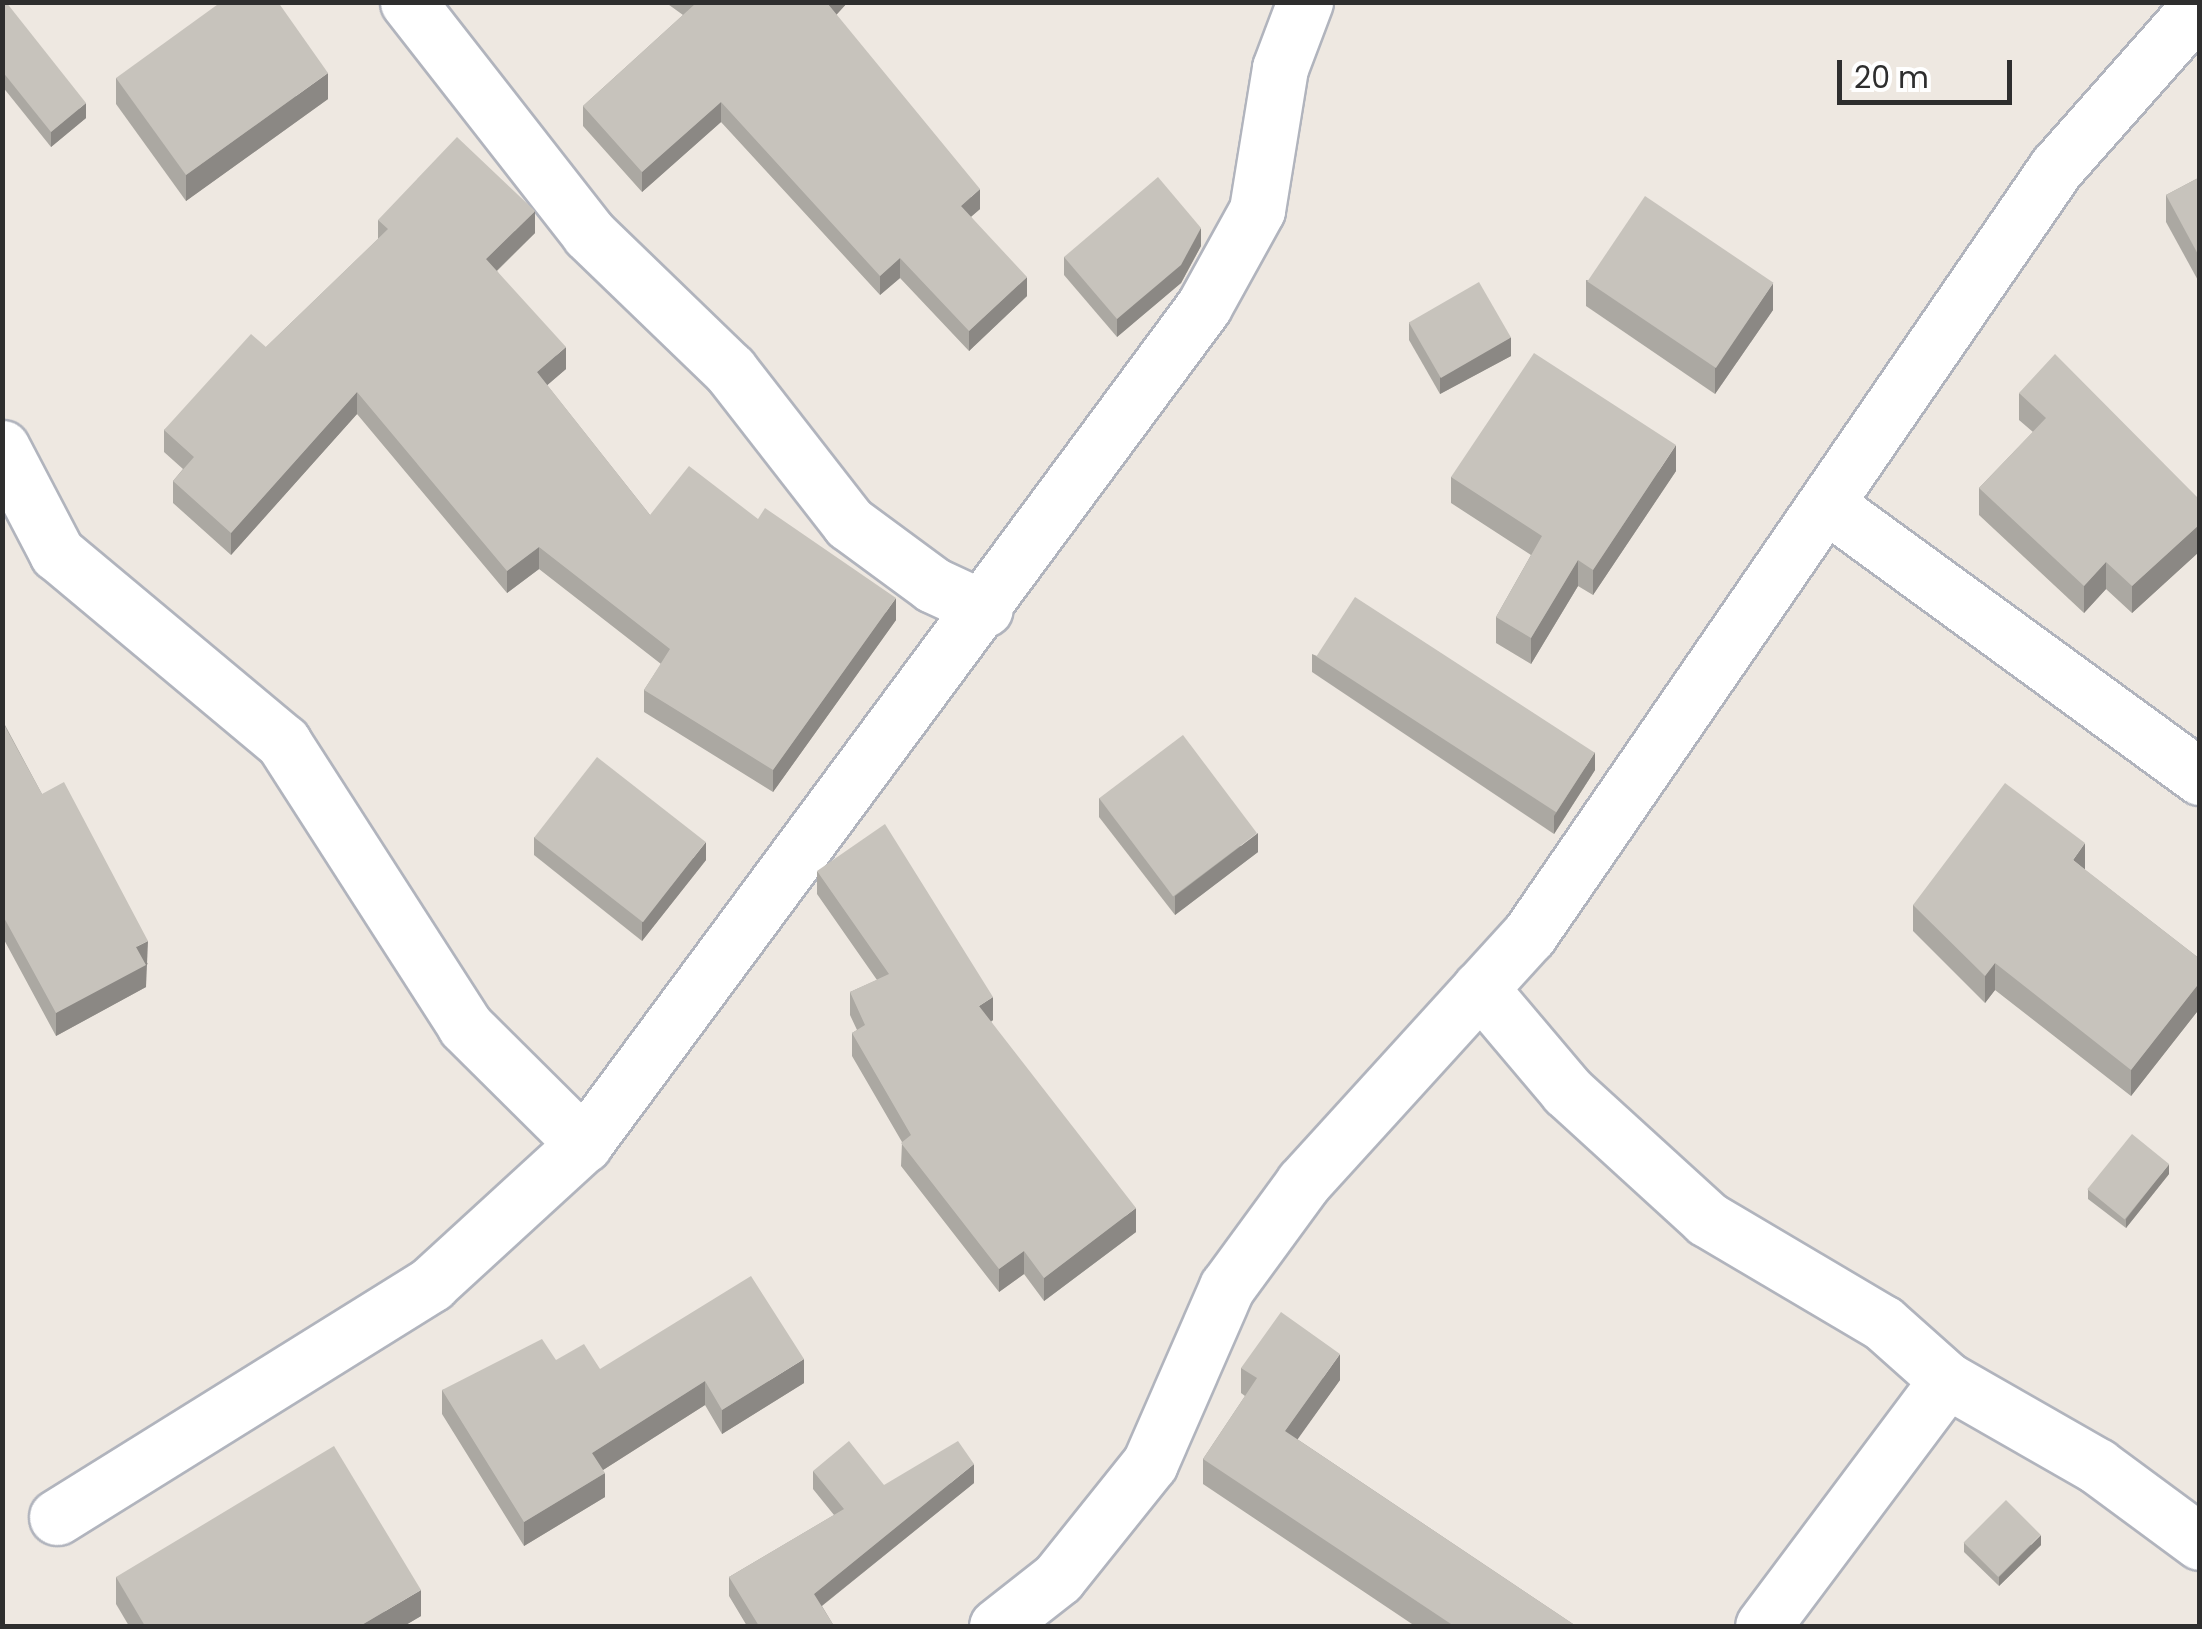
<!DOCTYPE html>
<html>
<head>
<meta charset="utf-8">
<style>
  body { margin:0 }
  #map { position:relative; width:2202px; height:1629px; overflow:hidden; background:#eee8e1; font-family:Poppins,sans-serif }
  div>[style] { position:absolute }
  .roads { filter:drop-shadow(2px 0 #b1b4bd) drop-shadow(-2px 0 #b1b4bd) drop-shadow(0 2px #b1b4bd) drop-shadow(0 -2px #b1b4bd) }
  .minor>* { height:55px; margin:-27.5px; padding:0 27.5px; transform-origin:27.5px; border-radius:27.5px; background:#fff }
  .wall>* { inset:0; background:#aba8a2 }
  .shaded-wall>* { inset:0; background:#8b8884 }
  .building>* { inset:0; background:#c7c3bc; transform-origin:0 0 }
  span { translate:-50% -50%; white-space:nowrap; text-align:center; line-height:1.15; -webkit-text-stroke:10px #fff; paint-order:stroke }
  .frame { position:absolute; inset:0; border:5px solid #2e2e2e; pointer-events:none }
  .scale { position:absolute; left:1837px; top:60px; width:175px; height:45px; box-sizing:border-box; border:5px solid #2e2e2e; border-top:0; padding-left:12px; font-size:30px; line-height:35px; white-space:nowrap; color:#2e2e2e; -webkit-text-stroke:8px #fff; paint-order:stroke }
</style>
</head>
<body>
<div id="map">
  <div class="roads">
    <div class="minor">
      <i style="left:408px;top:2px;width:294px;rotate:52deg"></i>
      <i style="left:589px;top:234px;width:196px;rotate:44deg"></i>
      <i style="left:730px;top:370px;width:194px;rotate:52.1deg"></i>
      <i style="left:849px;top:523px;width:104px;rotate:36.4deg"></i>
      <i style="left:933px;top:585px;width:57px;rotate:24.8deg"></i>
      <i style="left:2px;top:448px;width:119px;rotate:62.4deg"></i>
      <i style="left:57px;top:553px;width:295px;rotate:39.9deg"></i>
      <i style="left:283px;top:742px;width:337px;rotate:57.3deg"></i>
      <i style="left:465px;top:1026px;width:168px;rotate:44.8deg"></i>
      <i style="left:1827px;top:505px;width:462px;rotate:36.1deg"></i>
      <i style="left:1480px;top:988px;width:135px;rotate:49.8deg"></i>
      <i style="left:1567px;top:1091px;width:190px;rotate:42.4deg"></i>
      <i style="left:1707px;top:1219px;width:204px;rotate:30.6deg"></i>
      <i style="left:1883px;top:1323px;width:86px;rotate:41.7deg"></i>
      <i style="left:1947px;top:1380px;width:307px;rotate:126.8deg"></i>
      <i style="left:1947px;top:1380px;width:173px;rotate:29.8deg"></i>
      <i style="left:2097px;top:1466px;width:128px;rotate:36.4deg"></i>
      <i style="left:57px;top:1517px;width:441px;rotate:-31.9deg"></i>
      <i style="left:431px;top:1284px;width:207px;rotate:-42.5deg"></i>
      <i style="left:584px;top:1144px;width:1042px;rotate:-53.5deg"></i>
      <i style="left:1204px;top:306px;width:110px;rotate:-61.1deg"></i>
      <i style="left:1257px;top:210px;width:144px;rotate:-80.8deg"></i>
      <i style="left:1280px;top:68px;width:71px;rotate:-69.3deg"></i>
      <i style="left:997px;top:1626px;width:78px;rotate:-38.2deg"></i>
      <i style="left:1058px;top:1578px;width:147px;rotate:-51.3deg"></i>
      <i style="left:1150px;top:1463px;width:192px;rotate:-66.4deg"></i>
      <i style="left:1227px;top:1287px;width:129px;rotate:-53.8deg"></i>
      <i style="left:1303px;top:1183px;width:336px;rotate:-47.7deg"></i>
      <i style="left:1529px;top:935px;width:931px;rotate:-55.51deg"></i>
      <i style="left:2056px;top:168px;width:217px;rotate:-48.5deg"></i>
    </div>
  </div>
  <div class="wall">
    <i style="clip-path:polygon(2px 2px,86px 118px,51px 147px,2px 86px)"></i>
    <i style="clip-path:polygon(665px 2px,848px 2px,836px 15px,980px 209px,971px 217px,1027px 296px,969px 351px,900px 278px,880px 295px,721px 122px,642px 192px,583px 126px,583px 106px,683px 15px)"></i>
    <i style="clip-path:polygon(116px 78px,328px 99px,186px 201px,116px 104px)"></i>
    <i style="clip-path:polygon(2200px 177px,2200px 284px,2166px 222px,2166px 195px)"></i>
    <i style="clip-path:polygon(378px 220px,535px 233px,497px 271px,566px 369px,547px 385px,650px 515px,758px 519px,896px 620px,773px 792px,644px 712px,644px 690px,661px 664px,539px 569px,507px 593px,357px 414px,231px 555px,173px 503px,173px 481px,183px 469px,164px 452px,164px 430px,266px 347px,378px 239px)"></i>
    <i style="clip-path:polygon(1201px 246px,1181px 283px,1117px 337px,1064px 275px,1064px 257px)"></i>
    <i style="clip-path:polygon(1586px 280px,1773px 310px,1715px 394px,1586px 306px)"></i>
    <i style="clip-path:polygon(1409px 322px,1511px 356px,1440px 394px,1409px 340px)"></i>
    <i style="clip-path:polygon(2019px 393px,2200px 500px,2200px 551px,2132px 613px,2106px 589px,2084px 613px,1979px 515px,1979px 488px,2033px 432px,2019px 420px)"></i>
    <i style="clip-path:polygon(1676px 471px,1593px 595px,1578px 586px,1531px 664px,1496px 643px,1496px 617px,1531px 555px,1451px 503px,1451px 477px)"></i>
    <i style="clip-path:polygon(1312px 654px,1595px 770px,1554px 834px,1312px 672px)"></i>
    <i style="clip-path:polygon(2px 701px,5px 725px,42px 794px,148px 964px,146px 965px,146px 987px,56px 1036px,2px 936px)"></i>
    <i style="clip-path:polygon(1099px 798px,1258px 852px,1175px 915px,1099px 817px)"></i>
    <i style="clip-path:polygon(534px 837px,706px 860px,642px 941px,534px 855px)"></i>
    <i style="clip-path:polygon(2085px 870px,2200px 959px,2200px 1008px,2131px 1096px,1995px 990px,1985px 1003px,1913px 931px,1913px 905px)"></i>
    <i style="clip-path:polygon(817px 871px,993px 1020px,991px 1022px,1136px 1232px,1044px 1301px,1024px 1274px,999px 1292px,901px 1166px,902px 1142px,852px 1056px,852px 1033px,857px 1030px,850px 1015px,850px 992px,877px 980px,817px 894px)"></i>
    <i style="clip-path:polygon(2169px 1174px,2126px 1228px,2088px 1199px,2088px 1190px)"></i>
    <i style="clip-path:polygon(556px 1360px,600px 1369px,804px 1383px,722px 1434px,705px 1405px,603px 1470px,605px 1497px,524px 1546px,442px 1414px,442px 1390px)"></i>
    <i style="clip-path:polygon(1241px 1368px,1340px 1380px,1297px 1439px,1576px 1626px,1415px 1626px,1203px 1484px,1203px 1459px,1245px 1396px,1241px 1393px)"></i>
    <i style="clip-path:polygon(813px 1471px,884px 1485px,974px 1483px,822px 1606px,834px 1626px,747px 1626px,729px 1596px,729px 1577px,834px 1515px,813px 1489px)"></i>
    <i style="clip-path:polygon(1964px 1543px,2041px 1545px,1999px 1586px,1964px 1552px)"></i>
    <i style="clip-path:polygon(116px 1577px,421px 1616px,404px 1626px,129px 1626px,116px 1604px)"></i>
  </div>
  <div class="shaded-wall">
    <i style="clip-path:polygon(829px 2px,848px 2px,828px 24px,828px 4px)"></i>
    <i style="clip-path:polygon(328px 73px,328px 99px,186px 201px,186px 175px)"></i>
    <i style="clip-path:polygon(721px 102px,721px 122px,642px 192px,642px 172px)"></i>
    <i style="clip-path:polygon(86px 103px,86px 118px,51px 147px,51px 132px)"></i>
    <i style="clip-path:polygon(980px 189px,980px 209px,961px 225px,961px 206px)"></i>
    <i style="clip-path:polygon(535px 211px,535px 233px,486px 281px,486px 259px)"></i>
    <i style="clip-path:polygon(1201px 228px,1201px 246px,1181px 283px,1117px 337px,1117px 319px)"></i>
    <i style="clip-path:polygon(900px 258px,900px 278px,880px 295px,880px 276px)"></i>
    <i style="clip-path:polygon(1027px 277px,1027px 296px,969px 351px,969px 331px)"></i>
    <i style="clip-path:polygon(1773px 283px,1773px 310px,1715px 394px,1715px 368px)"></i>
    <i style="clip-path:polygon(1511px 337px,1511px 356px,1440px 394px,1440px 376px)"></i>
    <i style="clip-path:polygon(566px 347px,566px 369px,537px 394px,537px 372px)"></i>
    <i style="clip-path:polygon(357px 392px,357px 414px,231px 555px,231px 533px)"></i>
    <i style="clip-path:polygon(1676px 445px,1676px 471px,1593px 595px,1593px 570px)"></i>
    <i style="clip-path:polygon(2200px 524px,2200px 551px,2132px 613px,2132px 586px)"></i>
    <i style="clip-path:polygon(539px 547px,539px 569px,507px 593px,507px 571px)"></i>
    <i style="clip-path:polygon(1578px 560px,1578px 586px,1531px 664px,1531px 638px)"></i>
    <i style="clip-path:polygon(2106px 562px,2106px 589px,2084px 613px,2084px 586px)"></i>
    <i style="clip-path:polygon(896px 598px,896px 620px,773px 792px,773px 770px)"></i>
    <i style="clip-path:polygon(5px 704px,5px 727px,2px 729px,2px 706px)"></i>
    <i style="clip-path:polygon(1595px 752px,1595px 770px,1554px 834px,1554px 816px)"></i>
    <i style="clip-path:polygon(1258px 833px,1258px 852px,1175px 915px,1175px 896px)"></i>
    <i style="clip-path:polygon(706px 842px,706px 860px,642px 941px,642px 922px)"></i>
    <i style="clip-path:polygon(2085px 843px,2085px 870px,2073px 860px)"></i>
    <i style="clip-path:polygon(148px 941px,146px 987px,56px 1036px,56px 1013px,136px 947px)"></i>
    <i style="clip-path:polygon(1995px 963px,1995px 990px,1985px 1003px,1985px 976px)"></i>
    <i style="clip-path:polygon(2200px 982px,2200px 1008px,2131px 1096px,2131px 1070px)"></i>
    <i style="clip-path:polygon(993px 997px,993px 1020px,979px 1029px,979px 1006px)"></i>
    <i style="clip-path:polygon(2169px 1164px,2169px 1174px,2126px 1228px,2126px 1219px)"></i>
    <i style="clip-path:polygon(1136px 1208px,1136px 1232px,1044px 1301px,1044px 1278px)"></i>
    <i style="clip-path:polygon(1024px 1251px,1024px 1274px,999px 1292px,999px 1269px)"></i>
    <i style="clip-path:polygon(1340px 1354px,1340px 1380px,1285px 1457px,1285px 1431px)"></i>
    <i style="clip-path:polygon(804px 1359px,804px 1383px,722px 1434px,722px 1410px)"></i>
    <i style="clip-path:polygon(705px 1381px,705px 1405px,592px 1477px,592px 1453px)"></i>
    <i style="clip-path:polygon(974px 1464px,974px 1483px,814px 1612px,814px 1594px)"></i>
    <i style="clip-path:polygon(605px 1473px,605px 1497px,524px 1546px,524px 1522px)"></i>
    <i style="clip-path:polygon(2041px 1535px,2041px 1545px,1999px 1586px,1999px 1577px)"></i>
    <i style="clip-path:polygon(421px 1590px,421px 1616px,404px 1626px,360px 1626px)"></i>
  </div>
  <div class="building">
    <i style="clip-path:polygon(2px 2px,6px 2px,86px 103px,51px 132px,2px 71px)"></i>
    <i style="clip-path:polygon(221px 2px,278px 2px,328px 73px,186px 175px,116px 78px)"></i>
    <i style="clip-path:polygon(693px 2px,829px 2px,828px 4px,980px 189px,961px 206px,1027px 277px,969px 331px,900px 258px,880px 276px,721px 102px,642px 172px,583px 106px,695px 4px)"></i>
    <i style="clip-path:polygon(457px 137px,535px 211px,486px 259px,566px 347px,537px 372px,650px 515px,689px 466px,758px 519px,765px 508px,896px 598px,773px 770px,644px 690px,670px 649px,539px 547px,507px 571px,357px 392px,231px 533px,173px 481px,194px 457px,164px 430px,251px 334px,266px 347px,388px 229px,378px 220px)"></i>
    <i style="clip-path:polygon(1158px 177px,1201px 228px,1181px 265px,1117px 319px,1064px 257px)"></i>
    <i style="clip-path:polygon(2200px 177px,2200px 258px,2166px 195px)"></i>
    <i style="left:1645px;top:196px;width:155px;height:103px;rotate:34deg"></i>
    <i style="left:1479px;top:282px;width:64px;height:81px;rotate:60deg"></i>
    <i style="clip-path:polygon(1534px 353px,1676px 445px,1593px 570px,1578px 560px,1531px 638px,1496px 617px,1542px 536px,1451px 477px)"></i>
    <i style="clip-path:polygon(2055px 354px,2200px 500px,2200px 524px,2132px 586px,2106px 562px,2084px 586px,1979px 488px,2046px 418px,2019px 393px)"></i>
    <i style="left:1355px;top:597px;width:286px;height:71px;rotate:33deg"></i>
    <i style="clip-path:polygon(2px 721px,42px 794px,64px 782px,148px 941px,136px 947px,146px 965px,56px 1013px,2px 914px)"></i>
    <i style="left:1183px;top:735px;width:123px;height:105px;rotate:53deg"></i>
    <i style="left:597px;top:757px;width:138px;height:102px;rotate:38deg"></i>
    <i style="clip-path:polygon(2005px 783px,2085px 843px,2073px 860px,2200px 959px,2200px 982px,2131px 1070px,1995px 963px,1985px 976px,1913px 905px)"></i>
    <i style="clip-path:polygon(885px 824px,993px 997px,979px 1006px,1136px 1208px,1044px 1278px,1024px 1251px,999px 1269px,901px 1143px,911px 1135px,852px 1033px,865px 1025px,850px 992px,889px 974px,817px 871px)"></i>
    <i style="left:2132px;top:1134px;width:48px;height:71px;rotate:39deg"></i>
    <i style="clip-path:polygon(751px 1276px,804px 1359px,722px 1410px,705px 1381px,592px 1453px,605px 1473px,524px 1522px,442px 1390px,542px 1339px,556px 1360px,584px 1344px,600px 1369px)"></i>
    <i style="clip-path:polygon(1281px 1312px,1340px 1354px,1285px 1431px,1576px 1626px,1454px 1626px,1203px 1459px,1257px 1378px,1241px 1368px)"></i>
    <i style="clip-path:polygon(849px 1441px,884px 1485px,958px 1441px,974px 1464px,814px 1594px,834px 1626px,759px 1626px,729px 1577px,844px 1509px,813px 1471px)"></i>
    <i style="clip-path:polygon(334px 1446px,421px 1590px,360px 1626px,145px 1626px,116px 1577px)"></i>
    <i style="left:2006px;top:1500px;width:49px;height:60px;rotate:45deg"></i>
  </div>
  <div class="frame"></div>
  <div class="scale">20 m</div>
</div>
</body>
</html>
